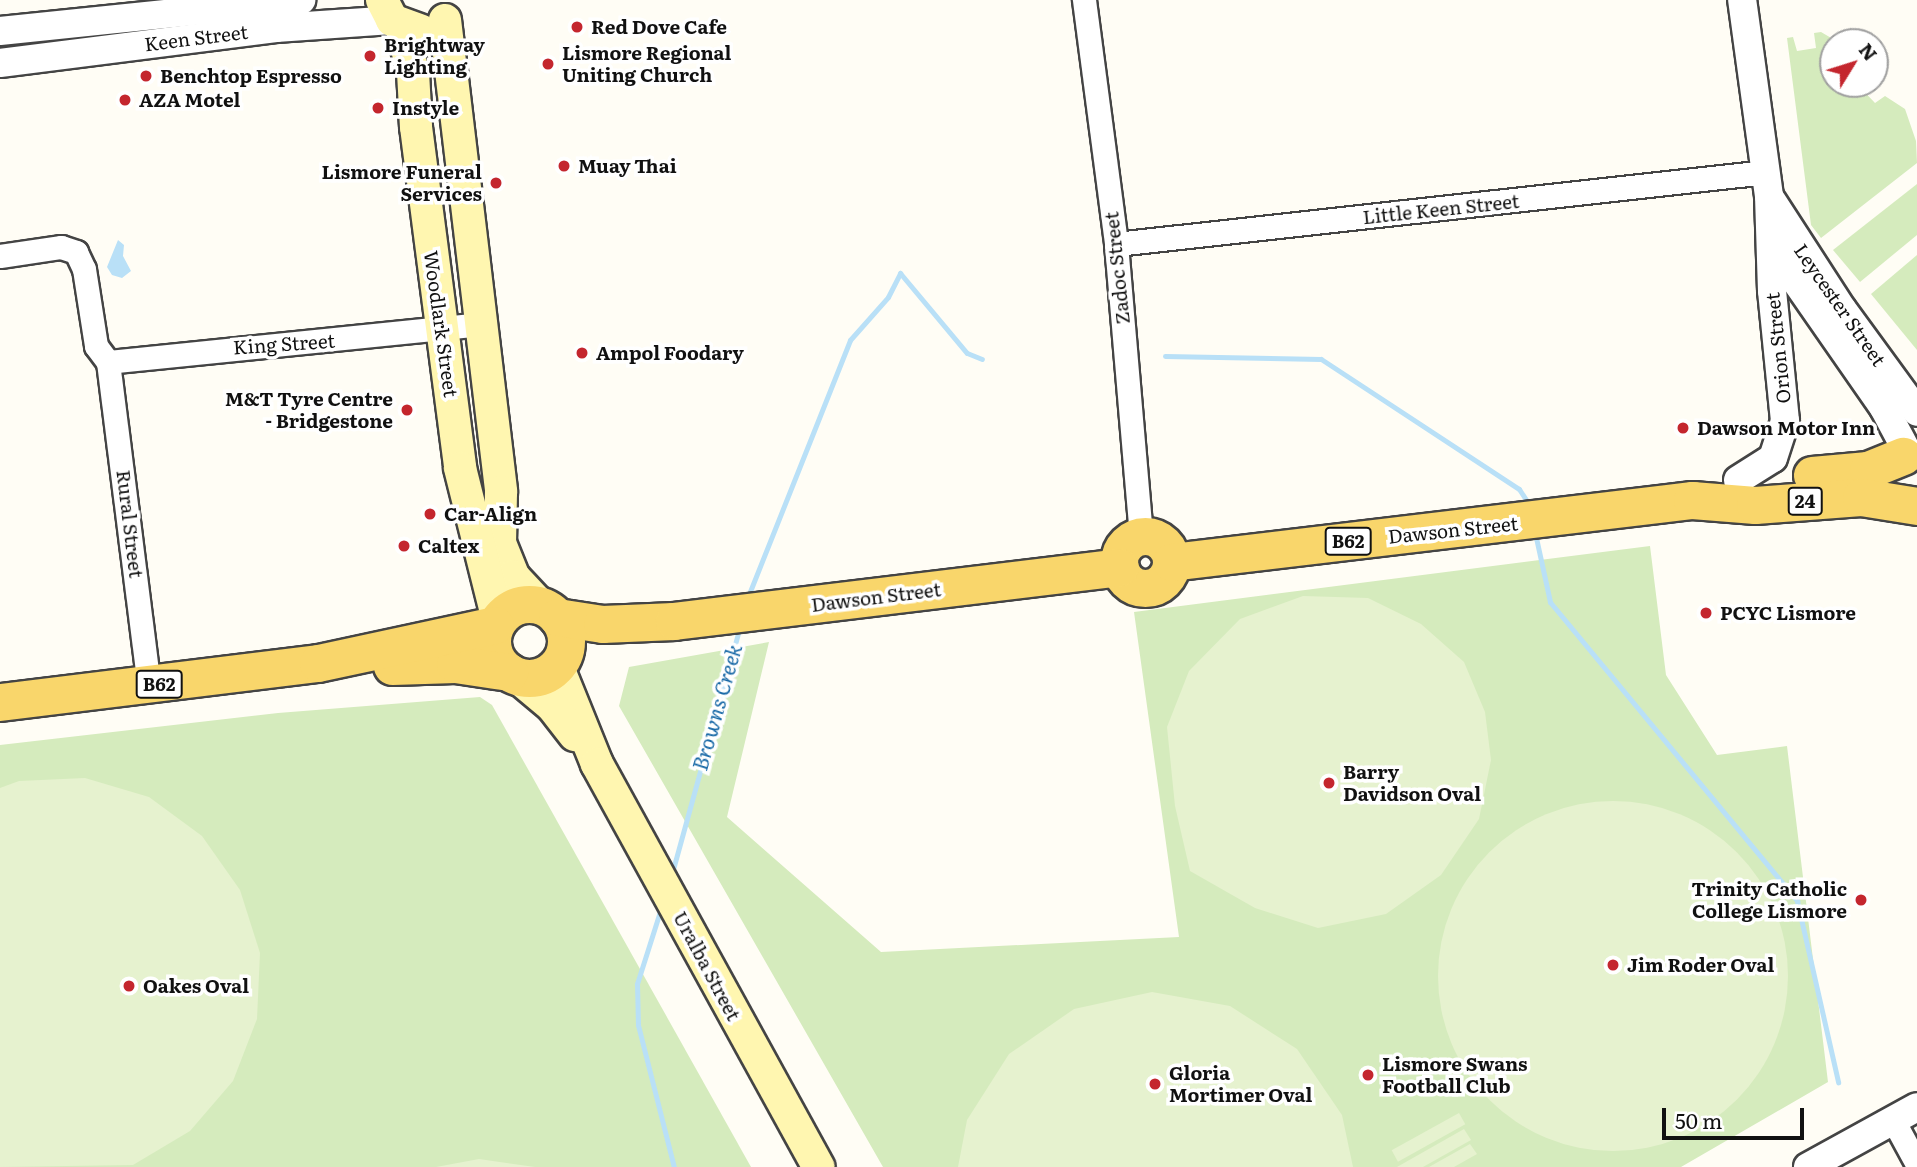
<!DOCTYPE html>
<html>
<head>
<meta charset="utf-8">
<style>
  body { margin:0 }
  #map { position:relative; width:1917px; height:1167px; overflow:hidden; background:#fffdf5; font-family:Literata,serif }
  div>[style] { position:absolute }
  .green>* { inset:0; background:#d5ebbd }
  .pitch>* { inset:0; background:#e6f2cf; transform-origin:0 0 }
  .round { border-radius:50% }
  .water>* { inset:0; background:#b9e0f7 }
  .stream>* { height:5px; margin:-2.5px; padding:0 2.5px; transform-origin:2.5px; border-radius:2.5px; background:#b9e0f7 }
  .roads { filter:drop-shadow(2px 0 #444) drop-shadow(-2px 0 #444) drop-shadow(0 2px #444) drop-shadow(0 -2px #444) }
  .minor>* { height:23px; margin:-11.5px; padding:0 11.5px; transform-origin:11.5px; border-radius:11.5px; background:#fff }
  .tertiary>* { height:28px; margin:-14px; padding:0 14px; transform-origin:14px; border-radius:14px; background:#fff }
  .secondary>* { height:32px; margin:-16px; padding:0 16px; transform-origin:16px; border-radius:16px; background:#fff6b0 }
  .primary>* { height:37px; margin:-18.5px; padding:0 18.5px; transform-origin:18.5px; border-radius:18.5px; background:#f9d66b }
  .primary>.ring { margin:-18.5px; padding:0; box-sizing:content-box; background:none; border:37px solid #f9d66b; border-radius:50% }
  .dots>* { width:19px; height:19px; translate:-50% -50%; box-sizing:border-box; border:4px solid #fff; border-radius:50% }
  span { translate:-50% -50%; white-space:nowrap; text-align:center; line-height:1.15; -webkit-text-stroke:7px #fff; paint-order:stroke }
  .shield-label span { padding:2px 5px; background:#fff; border:2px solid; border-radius:5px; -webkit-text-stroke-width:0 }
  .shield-label { font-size:18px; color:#111; font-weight:700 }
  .poi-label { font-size:19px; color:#111; font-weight:700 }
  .left { translate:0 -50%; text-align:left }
  .right { translate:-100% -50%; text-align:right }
  .street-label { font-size:19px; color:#111 }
  .water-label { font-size:21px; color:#1768a6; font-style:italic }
  .north { position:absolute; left:1819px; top:28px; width:70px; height:70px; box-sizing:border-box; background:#fff; border:2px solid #a0a0a0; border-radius:50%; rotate:52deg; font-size:19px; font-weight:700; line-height:28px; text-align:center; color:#111 }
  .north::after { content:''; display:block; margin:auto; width:24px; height:32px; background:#c4262e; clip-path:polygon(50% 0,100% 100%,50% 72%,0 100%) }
  .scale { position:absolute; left:1662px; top:1108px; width:142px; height:32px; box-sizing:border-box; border:4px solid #111; border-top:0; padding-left:9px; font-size:21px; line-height:24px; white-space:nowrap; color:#111; -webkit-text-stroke:5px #fff; paint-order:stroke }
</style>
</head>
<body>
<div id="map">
  <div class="green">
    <i style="clip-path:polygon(1821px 32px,1838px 42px,1833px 42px,1833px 84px,1857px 84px,1875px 103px,1885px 96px,1905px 109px,1916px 141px,1917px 163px,1821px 238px,1811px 225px,1787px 38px,1793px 37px,1797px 51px,1816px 48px,1814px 33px)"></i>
    <i style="clip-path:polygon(1917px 184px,1917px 235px,1860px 282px,1833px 250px)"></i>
    <i style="clip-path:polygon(1917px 255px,1917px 350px,1871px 294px)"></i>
    <i style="clip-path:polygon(1650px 546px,1666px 675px,1717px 755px,1787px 746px,1828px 1082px,1681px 1167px,883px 1167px,619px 706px,629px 667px,769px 642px,727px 817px,881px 952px,1179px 937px,1134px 612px)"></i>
    <i style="clip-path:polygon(480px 697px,492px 705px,751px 1167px,0 1167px,0 745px,278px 713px)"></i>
  </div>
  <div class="pitch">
    <i style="clip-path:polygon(1303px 596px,1368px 598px,1421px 624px,1464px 662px,1485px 712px,1491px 760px,1479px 819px,1441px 875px,1386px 914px,1318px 928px,1255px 908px,1190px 871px,1175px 806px,1167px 727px,1189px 671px,1240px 619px)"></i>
    <i style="clip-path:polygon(85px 778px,149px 797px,202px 836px,240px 890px,260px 953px,257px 1019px,233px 1081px,190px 1131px,133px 1165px,0 1167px,0 788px,19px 781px)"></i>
    <i class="round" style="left:1438px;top:801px;width:350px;height:350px"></i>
    <i style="clip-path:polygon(1152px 992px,1230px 1006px,1297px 1049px,1342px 1115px,1353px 1167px,958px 1167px,967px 1120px,1009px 1054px,1074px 1009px)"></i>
    <i style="left:1459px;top:1113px;width:13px;height:77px;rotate:61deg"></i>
    <i style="clip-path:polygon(1464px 1129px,1471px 1140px,1423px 1167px,1397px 1167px)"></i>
    <i style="clip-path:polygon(1470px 1144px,1477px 1154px,1454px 1167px,1429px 1167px)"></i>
    <i style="clip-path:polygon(479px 1159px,535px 1167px,436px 1167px)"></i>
  </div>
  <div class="water">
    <i style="clip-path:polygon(118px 240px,124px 245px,123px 256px,131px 271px,122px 278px,112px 275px,107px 267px)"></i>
  </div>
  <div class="stream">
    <i style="left:1165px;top:356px;width:156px;rotate:1.1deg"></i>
    <i style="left:1321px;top:359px;width:237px;rotate:33.3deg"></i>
    <i style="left:1519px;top:489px;width:20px;rotate:57deg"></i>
    <i style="left:1535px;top:533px;width:71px;rotate:77.7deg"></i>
    <i style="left:1550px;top:602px;width:388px;rotate:50.4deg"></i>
    <i style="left:1797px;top:901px;width:186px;rotate:77.2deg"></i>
    <i style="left:747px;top:599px;width:279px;rotate:-68.3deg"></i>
    <i style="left:850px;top:340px;width:57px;rotate:-48.5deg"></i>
    <i style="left:888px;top:297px;width:27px;rotate:-63deg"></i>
    <i style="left:900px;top:273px;width:104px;rotate:50.1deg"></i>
    <i style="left:967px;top:353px;width:16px;rotate:22deg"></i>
    <i style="left:672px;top:873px;width:256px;rotate:-74.6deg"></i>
    <i style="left:662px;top:905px;width:83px;rotate:107.6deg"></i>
    <i style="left:637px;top:984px;width:41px;rotate:88.6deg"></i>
    <i style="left:638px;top:1025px;width:146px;rotate:75.8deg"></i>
  </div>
  <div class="roads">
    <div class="minor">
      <i style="left:1084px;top:0;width:246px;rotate:82.5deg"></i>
      <i style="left:1116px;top:244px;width:293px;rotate:85.1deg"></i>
      <i style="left:1116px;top:244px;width:654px;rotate:-6.32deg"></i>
      <i style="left:0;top:256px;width:62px;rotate:-8.4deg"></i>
      <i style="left:61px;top:247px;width:16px;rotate:18deg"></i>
      <i style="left:76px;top:252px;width:19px;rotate:65deg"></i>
      <i style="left:84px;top:269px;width:78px;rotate:81.1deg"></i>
      <i style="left:96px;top:346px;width:20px;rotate:53deg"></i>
      <i style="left:108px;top:362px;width:374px;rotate:-5.8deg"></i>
      <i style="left:108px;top:362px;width:326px;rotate:82.8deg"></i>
      <i style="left:1893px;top:1120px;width:50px;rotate:61.4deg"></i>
    </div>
    <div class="tertiary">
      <i style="left:0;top:31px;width:303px;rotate:-5.9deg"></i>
      <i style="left:0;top:63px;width:278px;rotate:-7.2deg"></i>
      <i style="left:276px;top:28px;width:116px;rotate:-3.9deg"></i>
      <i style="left:1772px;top:201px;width:129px;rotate:57.1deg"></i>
      <i style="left:1842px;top:309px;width:127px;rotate:53.9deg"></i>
      <i style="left:1774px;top:240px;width:42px;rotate:62.8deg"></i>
      <i style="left:1793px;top:277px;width:160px;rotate:55.2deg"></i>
      <i style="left:1884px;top:408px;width:49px;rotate:61.9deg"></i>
      <i style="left:1738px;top:480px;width:41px;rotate:-32.2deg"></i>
      <i style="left:1773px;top:458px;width:39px;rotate:-72deg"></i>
      <i style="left:1785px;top:421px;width:131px;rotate:-95.7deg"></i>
      <i style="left:1772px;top:291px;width:95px;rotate:-91.8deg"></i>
      <i style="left:1769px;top:196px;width:198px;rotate:-97.8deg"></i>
      <i style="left:1808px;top:1167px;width:124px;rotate:-28.8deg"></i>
    </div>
    <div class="secondary">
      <i style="left:382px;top:0;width:22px;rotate:63deg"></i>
      <i style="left:392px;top:20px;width:30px;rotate:20deg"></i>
      <i style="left:445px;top:20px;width:475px;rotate:83.2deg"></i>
      <i style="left:501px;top:492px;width:51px;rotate:91.1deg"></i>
      <i style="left:500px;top:543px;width:35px;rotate:68deg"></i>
      <i style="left:513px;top:576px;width:40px;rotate:47deg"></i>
      <i style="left:401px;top:26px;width:48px;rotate:75.4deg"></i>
      <i style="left:413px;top:72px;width:55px;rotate:86.9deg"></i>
      <i style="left:416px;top:127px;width:344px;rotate:82.6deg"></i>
      <i style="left:460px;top:468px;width:157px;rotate:76deg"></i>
      <i style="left:557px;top:665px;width:107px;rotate:68deg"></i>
      <i style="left:597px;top:764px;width:460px;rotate:61.2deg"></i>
      <i style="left:515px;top:675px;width:48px;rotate:40deg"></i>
      <i style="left:552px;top:706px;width:37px;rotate:52deg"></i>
    </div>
    <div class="primary">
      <i style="left:1812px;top:475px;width:56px;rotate:-5.1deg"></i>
      <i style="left:1868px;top:470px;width:38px;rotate:-22deg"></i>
      <i class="ring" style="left:1119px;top:536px;width:15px;height:15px"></i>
      <i style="left:1171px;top:562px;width:525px;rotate:-6.79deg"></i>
      <i style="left:1692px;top:500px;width:63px;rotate:4.5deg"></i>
      <i style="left:1755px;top:505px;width:106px;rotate:-4.3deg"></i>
      <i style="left:1861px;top:497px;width:57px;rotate:9.1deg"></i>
      <i class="ring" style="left:492px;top:604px;width:37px;height:37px"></i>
      <i style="left:557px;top:617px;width:46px;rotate:8.8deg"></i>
      <i style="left:602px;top:624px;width:72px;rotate:-2.4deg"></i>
      <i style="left:674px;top:621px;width:449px;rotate:-6.9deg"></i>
      <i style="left:392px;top:666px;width:63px;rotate:-1.8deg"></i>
      <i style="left:455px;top:664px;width:55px;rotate:8.4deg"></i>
      <i style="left:0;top:702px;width:320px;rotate:-7deg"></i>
      <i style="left:318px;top:663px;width:181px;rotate:-12.1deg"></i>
    </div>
  </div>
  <div class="dots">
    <i style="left:577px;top:27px;background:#c4262e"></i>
    <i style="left:370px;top:56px;background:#c4262e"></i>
    <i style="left:548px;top:64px;background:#c4262e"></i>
    <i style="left:146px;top:76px;background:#c4262e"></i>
    <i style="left:125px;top:100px;background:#c4262e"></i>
    <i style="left:378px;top:108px;background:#c4262e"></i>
    <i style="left:564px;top:166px;background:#c4262e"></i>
    <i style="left:496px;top:183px;background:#c4262e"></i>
    <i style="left:582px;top:353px;background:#c4262e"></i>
    <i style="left:407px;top:410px;background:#c4262e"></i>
    <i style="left:1683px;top:428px;background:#c4262e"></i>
    <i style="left:430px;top:514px;background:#c4262e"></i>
    <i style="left:404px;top:546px;background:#c4262e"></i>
    <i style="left:1706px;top:613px;background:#c4262e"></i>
    <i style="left:1329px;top:783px;background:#c4262e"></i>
    <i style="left:1861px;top:900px;background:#c4262e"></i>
    <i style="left:1613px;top:965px;background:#c4262e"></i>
    <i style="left:129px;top:986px;background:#c4262e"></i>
    <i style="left:1368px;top:1075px;background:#c4262e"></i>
    <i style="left:1155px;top:1084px;background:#c4262e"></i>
  </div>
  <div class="shield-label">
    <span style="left:1805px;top:501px">24</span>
    <span style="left:1348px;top:541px">B62</span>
    <span style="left:159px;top:684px">B62</span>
  </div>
  <div class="poi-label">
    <span class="left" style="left:591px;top:27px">Red Dove Cafe</span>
    <span class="left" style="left:384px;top:56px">Brightway<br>Lighting</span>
    <span class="left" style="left:562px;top:64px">Lismore Regional<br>Uniting Church</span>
    <span class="left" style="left:160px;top:76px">Benchtop Espresso</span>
    <span class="left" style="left:139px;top:100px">AZA Motel</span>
    <span class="left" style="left:392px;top:108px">Instyle</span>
    <span class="left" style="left:578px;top:166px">Muay Thai</span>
    <span class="right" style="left:482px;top:183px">Lismore Funeral<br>Services</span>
    <span class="left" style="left:596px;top:353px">Ampol Foodary</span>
    <span class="right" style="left:393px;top:410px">M&amp;T Tyre Centre<br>- Bridgestone</span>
    <span class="left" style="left:1697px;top:428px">Dawson Motor Inn</span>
    <span class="left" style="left:444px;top:514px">Car-Align</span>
    <span class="left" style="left:418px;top:546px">Caltex</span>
    <span class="left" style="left:1720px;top:613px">PCYC Lismore</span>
    <span class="left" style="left:1343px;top:783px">Barry<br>Davidson Oval</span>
    <span class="right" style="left:1847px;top:900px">Trinity Catholic<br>College Lismore</span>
    <span class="left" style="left:1627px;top:965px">Jim Roder Oval</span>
    <span class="left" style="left:143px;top:986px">Oakes Oval</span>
    <span class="left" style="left:1382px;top:1075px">Lismore Swans<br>Football Club</span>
    <span class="left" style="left:1169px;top:1084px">Gloria<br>Mortimer Oval</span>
  </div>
  <div class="street-label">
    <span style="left:196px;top:38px;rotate:-7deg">Keen Street</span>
    <span style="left:1441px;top:209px;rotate:-6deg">Little Keen Street</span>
    <span style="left:1117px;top:268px;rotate:-96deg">Zadoc Street</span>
    <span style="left:1840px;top:305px;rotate:55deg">Leycester Street</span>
    <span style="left:441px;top:324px;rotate:82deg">Woodlark Street</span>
    <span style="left:284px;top:344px;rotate:-4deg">King Street</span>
    <span style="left:1778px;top:348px;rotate:-96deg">Orion Street</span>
    <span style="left:130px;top:524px;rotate:83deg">Rural Street</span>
    <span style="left:1453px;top:530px;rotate:-6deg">Dawson Street</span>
    <span style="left:876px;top:597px;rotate:-7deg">Dawson Street</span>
    <span style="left:707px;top:966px;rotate:62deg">Uralba Street</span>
  </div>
  <div class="water-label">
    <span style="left:716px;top:707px;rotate:-74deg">Browns Creek</span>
  </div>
  <div class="north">N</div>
  <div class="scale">50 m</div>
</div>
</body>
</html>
